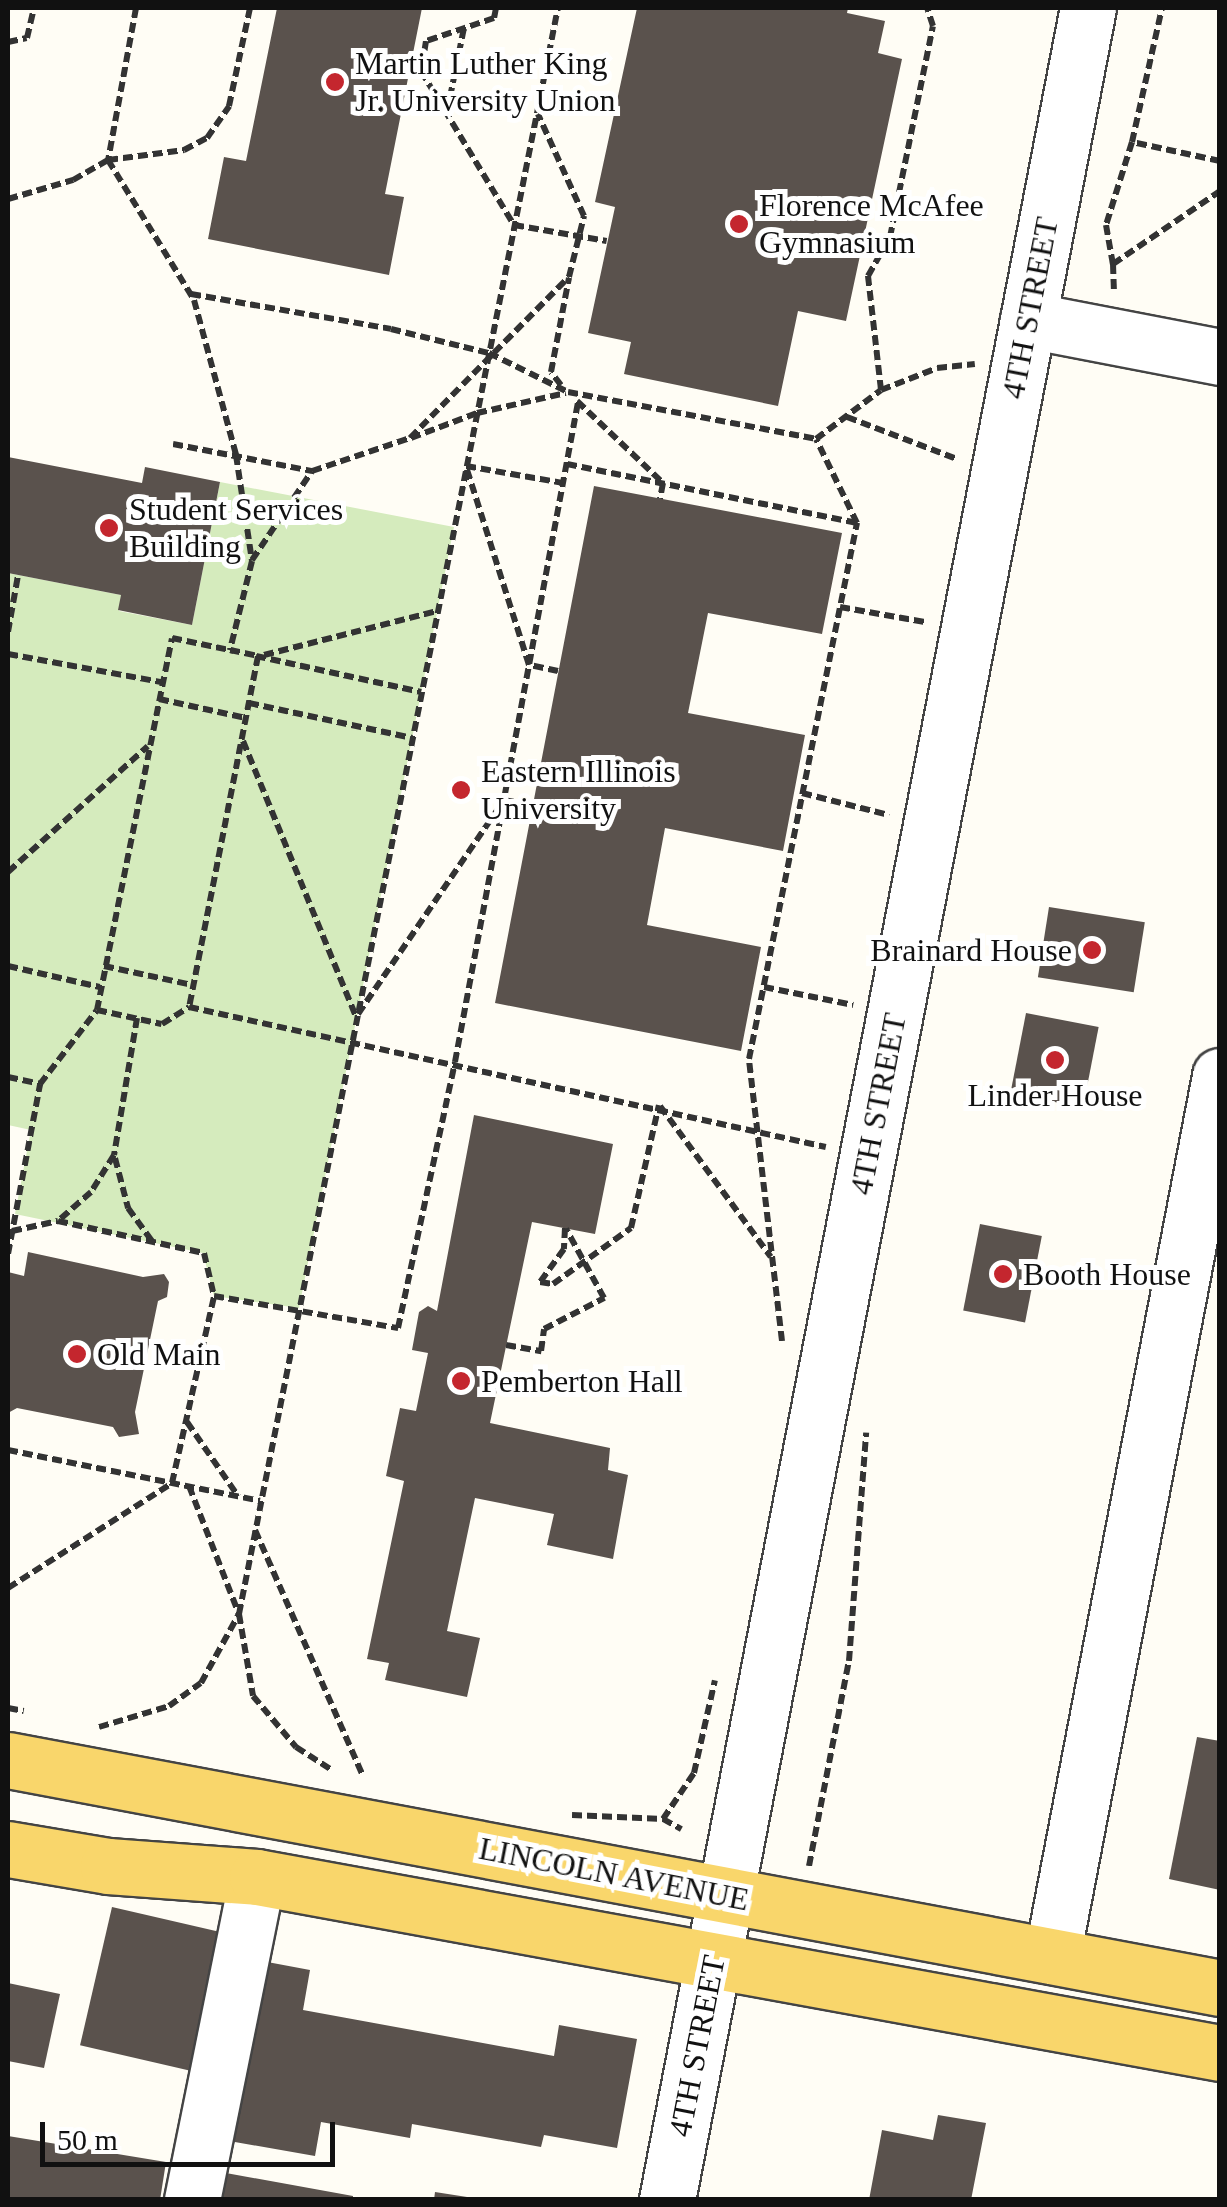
<!DOCTYPE html>
<html>
<head>
<meta charset="utf-8">
<style>
  body { margin:0 }
  #map { position:relative; width:1227px; height:2207px; overflow:hidden; background:#fffdf5; font-family:"Times New Roman",serif }
  div>[style] { position:absolute }
  .green>* { inset:0; background:#d5ebbd }
  .building>* { inset:0; background:#5a524d; transform-origin:0 0 }
  .path>* { height:6px; margin-top:-3px; transform-origin:0; background:repeating-linear-gradient(90deg,#333 0 10px,transparent 0 15px) }
  .roads { filter:drop-shadow(2px 0 #444) drop-shadow(-2px 0 #444) drop-shadow(0 2px #444) drop-shadow(0 -2px #444) }
  .minor>* { height:55px; margin:-27.5px; padding:0 27.5px; transform-origin:27.5px; border-radius:27.5px; background:#fff }
  .major>* { height:55px; margin:-27.5px; padding:0 27.5px; transform-origin:27.5px; border-radius:27.5px; background:#f9d66b }
  .dots>* { width:28px; height:28px; translate:-50% -50%; box-sizing:border-box; border:5px solid #fff; border-radius:50% }
  span { translate:-50% -50%; white-space:nowrap; text-align:center; line-height:1.15; -webkit-text-stroke:10px #fff; paint-order:stroke }
  .poi-label { font-size:32px; color:#111 }
  .left { translate:0 -50%; text-align:left }
  .right { translate:-100% -50%; text-align:right }
  .street-label { font-size:32px; color:#111 }
  .frame { position:absolute; inset:0; border:10px solid #111; pointer-events:none }
  .scale { position:absolute; left:40px; top:2122px; width:295px; height:45px; box-sizing:border-box; border:5px solid #111; border-top:0; padding-left:12px; font-size:30px; line-height:35px; white-space:nowrap; color:#111; -webkit-text-stroke:8px #fff; paint-order:stroke }
</style>
</head>
<body>
<div id="map">
  <div class="green">
    <i style="clip-path:polygon(220px 482px,454px 527px,299px 1308px,214px 1296px,203px 1253px,15px 1214px,31px 1130px,8px 1125px,8px 573px,121px 595px,119px 611px,192px 625px)"></i>
  </div>
  <div class="building">
    <i style="clip-path:polygon(277px 8px,422px 8px,385px 194px,404px 197px,389px 275px,208px 239px,224px 157px,246px 161px)"></i>
    <i style="clip-path:polygon(637px 8px,848px 8px,847px 13px,885px 21px,878px 53px,902px 59px,846px 321px,798px 311px,778px 406px,624px 374px,631px 342px,588px 333px,615px 207px,595px 202px)"></i>
    <i style="clip-path:polygon(8px 457px,142px 483px,145px 467px,220px 482px,192px 625px,118px 610px,121px 595px,8px 573px)"></i>
    <i style="clip-path:polygon(594px 486px,842px 533px,822px 634px,708px 613px,688px 713px,805px 735px,783px 851px,665px 828px,647px 925px,761px 947px,741px 1051px,495px 1003px)"></i>
    <i style="left:1049px;top:907px;width:97px;height:71px;rotate:9deg"></i>
    <i style="left:1026px;top:1013px;width:74px;height:82px;rotate:11deg"></i>
    <i style="clip-path:polygon(474px 1115px,613px 1144px,595px 1234px,532px 1222px,490px 1423px,610px 1448px,608px 1470px,628px 1475px,613px 1559px,547px 1545px,554px 1514px,475px 1498px,447px 1631px,480px 1638px,467px 1697px,385px 1680px,389px 1663px,367px 1659px,404px 1481px,386px 1476px,400px 1408px,416px 1411px,428px 1353px,412px 1350px,419px 1312px,428px 1306px,437px 1311px)"></i>
    <i style="left:980px;top:1224px;width:63px;height:88px;rotate:11deg"></i>
    <i style="clip-path:polygon(28px 1252px,143px 1277px,164px 1274px,169px 1282px,167px 1297px,158px 1301px,135px 1412px,139px 1434px,119px 1437px,113px 1427px,17px 1408px,8px 1413px,8px 1272px,24px 1276px)"></i>
    <i style="clip-path:polygon(1197px 1737px,1220px 1741px,1220px 1890px,1169px 1879px)"></i>
    <i style="left:112px;top:1907px;width:131px;height:142px;rotate:13deg"></i>
    <i style="clip-path:polygon(251px 1959px,310px 1970px,303px 2010px,554px 2056px,559px 2025px,637px 2039px,617px 2148px,544px 2135px,541px 2147px,412px 2124px,410px 2138px,321px 2122px,315px 2156px,218px 2139px)"></i>
    <i style="clip-path:polygon(8px 1983px,60px 1994px,44px 2068px,8px 2061px)"></i>
    <i style="clip-path:polygon(938px 2115px,986px 2123px,971px 2200px,869px 2200px,882px 2130px,933px 2140px)"></i>
    <i style="clip-path:polygon(8px 2136px,166px 2162px,160px 2200px,8px 2200px)"></i>
    <i style="clip-path:polygon(215px 2171px,353px 2196px,353px 2200px,210px 2197px)"></i>
    <i style="clip-path:polygon(435px 2192px,467px 2197px,467px 2200px,434px 2200px)"></i>
  </div>
  <div class="path">
    <i style="left:136px;top:8px;width:155px;rotate:100.4deg"></i>
    <i style="left:108px;top:160px;width:164px;rotate:58.4deg"></i>
    <i style="left:194px;top:300px;width:161px;rotate:74.8deg"></i>
    <i style="left:236px;top:455px;width:107px;rotate:81.4deg"></i>
    <i style="left:252px;top:561px;width:92px;rotate:103.9deg"></i>
    <i style="left:230px;top:650px;width:29px;rotate:12deg"></i>
    <i style="left:258px;top:656px;width:358px;rotate:101.1deg"></i>
    <i style="left:496px;top:8px;width:10px;rotate:101deg"></i>
    <i style="left:494px;top:18px;width:72px;rotate:161.3deg"></i>
    <i style="left:426px;top:41px;width:30px;rotate:99deg"></i>
    <i style="left:421px;top:71px;width:180px;rotate:58.9deg"></i>
    <i style="left:514px;top:225px;width:94px;rotate:9.8deg"></i>
    <i style="left:8px;top:42px;width:19px;rotate:-12deg"></i>
    <i style="left:27px;top:38px;width:31px;rotate:-77deg"></i>
    <i style="left:447px;top:112px;width:86px;rotate:-78.6deg"></i>
    <i style="left:1132px;top:142px;width:137px;rotate:-77.4deg"></i>
    <i style="left:1220px;top:161px;width:90px;rotate:-167.8deg"></i>
    <i style="left:1132px;top:142px;width:87px;rotate:107.4deg"></i>
    <i style="left:1106px;top:225px;width:40px;rotate:80deg"></i>
    <i style="left:1113px;top:264px;width:130px;rotate:-34.3deg"></i>
    <i style="left:8px;top:199px;width:68px;rotate:-16.3deg"></i>
    <i style="left:73px;top:180px;width:40px;rotate:-29.7deg"></i>
    <i style="left:108px;top:160px;width:77px;rotate:-7.5deg"></i>
    <i style="left:184px;top:150px;width:26px;rotate:-28deg"></i>
    <i style="left:207px;top:138px;width:39px;rotate:-55deg"></i>
    <i style="left:229px;top:106px;width:100px;rotate:-77.9deg"></i>
    <i style="left:1113px;top:264px;width:28px;rotate:88deg"></i>
    <i style="left:191px;top:294px;width:203px;rotate:9.9deg"></i>
    <i style="left:391px;top:329px;width:101px;rotate:13.8deg"></i>
    <i style="left:489px;top:353px;width:88px;rotate:26.3deg"></i>
    <i style="left:568px;top:392px;width:252px;rotate:10.7deg"></i>
    <i style="left:816px;top:439px;width:81px;rotate:-37deg"></i>
    <i style="left:881px;top:390px;width:115px;rotate:-96.5deg"></i>
    <i style="left:868px;top:276px;width:45px;rotate:-60.6deg"></i>
    <i style="left:890px;top:237px;width:215px;rotate:-78.5deg"></i>
    <i style="left:933px;top:26px;width:19px;rotate:-108deg"></i>
    <i style="left:561px;top:385px;width:16px;rotate:-128deg"></i>
    <i style="left:551px;top:372px;width:96px;rotate:-79.2deg"></i>
    <i style="left:881px;top:390px;width:60px;rotate:-21.4deg"></i>
    <i style="left:937px;top:368px;width:38px;rotate:-6deg"></i>
    <i style="left:577px;top:401px;width:119px;rotate:43.6deg"></i>
    <i style="left:663px;top:483px;width:16px;rotate:101deg"></i>
    <i style="left:847px;top:417px;width:118px;rotate:20.9deg"></i>
    <i style="left:411px;top:438px;width:71px;rotate:-20.7deg"></i>
    <i style="left:477px;top:413px;width:91px;rotate:-12.7deg"></i>
    <i style="left:173px;top:444px;width:142px;rotate:11deg"></i>
    <i style="left:567px;top:464px;width:295px;rotate:11.5deg"></i>
    <i style="left:252px;top:560px;width:107px;rotate:-56deg"></i>
    <i style="left:312px;top:471px;width:103px;rotate:-18.6deg"></i>
    <i style="left:410px;top:438px;width:226px;rotate:-45.4deg"></i>
    <i style="left:569px;top:277px;width:63px;rotate:-76.2deg"></i>
    <i style="left:584px;top:216px;width:112px;rotate:-114.3deg"></i>
    <i style="left:840px;top:607px;width:86px;rotate:10deg"></i>
    <i style="left:8px;top:632px;width:58px;rotate:-80deg"></i>
    <i style="left:8px;top:654px;width:156px;rotate:10.4deg"></i>
    <i style="left:264px;top:655px;width:179px;rotate:-14.3deg"></i>
    <i style="left:256px;top:656px;width:169px;rotate:12.3deg"></i>
    <i style="left:558px;top:671px;width:30px;rotate:-168deg"></i>
    <i style="left:529px;top:665px;width:209px;rotate:-107.6deg"></i>
    <i style="left:466px;top:466px;width:98px;rotate:9.9deg"></i>
    <i style="left:159px;top:699px;width:89px;rotate:12.3deg"></i>
    <i style="left:249px;top:703px;width:167px;rotate:12.1deg"></i>
    <i style="left:243px;top:741px;width:297px;rotate:67.7deg"></i>
    <i style="left:802px;top:793px;width:90px;rotate:14.2deg"></i>
    <i style="left:504px;top:800px;width:29px;rotate:10deg"></i>
    <i style="left:8px;top:872px;width:188px;rotate:-42deg"></i>
    <i style="left:8px;top:966px;width:94px;rotate:12.9deg"></i>
    <i style="left:104px;top:966px;width:91px;rotate:12.1deg"></i>
    <i style="left:764px;top:987px;width:91px;rotate:11.4deg"></i>
    <i style="left:97px;top:1010px;width:66px;rotate:12.2deg"></i>
    <i style="left:162px;top:1024px;width:32px;rotate:-32deg"></i>
    <i style="left:189px;top:1007px;width:652px;rotate:12.4deg"></i>
    <i style="left:358px;top:1014px;width:252px;rotate:-55.7deg"></i>
    <i style="left:137px;top:1018px;width:139px;rotate:99.5deg"></i>
    <i style="left:114px;top:1155px;width:44px;rotate:121.9deg"></i>
    <i style="left:91px;top:1192px;width:44px;rotate:138.7deg"></i>
    <i style="left:58px;top:1221px;width:149px;rotate:12.4deg"></i>
    <i style="left:204px;top:1253px;width:44px;rotate:76.9deg"></i>
    <i style="left:214px;top:1296px;width:187px;rotate:9.9deg"></i>
    <i style="left:398px;top:1328px;width:272px;rotate:-77.9deg"></i>
    <i style="left:455px;top:1062px;width:671px;rotate:-79.44deg"></i>
    <i style="left:8px;top:1077px;width:33px;rotate:12deg"></i>
    <i style="left:660px;top:1106px;width:187px;rotate:53.7deg"></i>
    <i style="left:115px;top:1158px;width:52px;rotate:75.4deg"></i>
    <i style="left:128px;top:1208px;width:41px;rotate:54deg"></i>
    <i style="left:565px;top:1228px;width:21px;rotate:93deg"></i>
    <i style="left:564px;top:1249px;width:41px;rotate:126deg"></i>
    <i style="left:540px;top:1282px;width:13px;rotate:9deg"></i>
    <i style="left:553px;top:1284px;width:96px;rotate:-35.7deg"></i>
    <i style="left:631px;top:1228px;width:126px;rotate:-77.2deg"></i>
    <i style="left:12px;top:1231px;width:47px;rotate:-12.3deg"></i>
    <i style="left:8px;top:1254px;width:173px;rotate:-79.3deg"></i>
    <i style="left:40px;top:1084px;width:93px;rotate:-52.4deg"></i>
    <i style="left:97px;top:1010px;width:379px;rotate:-78.6deg"></i>
    <i style="left:172px;top:638px;width:63px;rotate:11.8deg"></i>
    <i style="left:782px;top:1341px;width:284px;rotate:-96.7deg"></i>
    <i style="left:749px;top:1059px;width:547px;rotate:-78.61deg"></i>
    <i style="left:857px;top:523px;width:93px;rotate:-116deg"></i>
    <i style="left:506px;top:1345px;width:36px;rotate:10deg"></i>
    <i style="left:541px;top:1351px;width:22px;rotate:-82deg"></i>
    <i style="left:544px;top:1329px;width:68px;rotate:-27.3deg"></i>
    <i style="left:604px;top:1298px;width:79px;rotate:-118.8deg"></i>
    <i style="left:187px;top:1422px;width:90px;rotate:55.4deg"></i>
    <i style="left:8px;top:1450px;width:257px;rotate:11.4deg"></i>
    <i style="left:189px;top:1486px;width:137px;rotate:68.7deg"></i>
    <i style="left:239px;top:1614px;width:83px;rotate:80.3deg"></i>
    <i style="left:253px;top:1696px;width:67px;rotate:49.9deg"></i>
    <i style="left:296px;top:1747px;width:43px;rotate:32.6deg"></i>
    <i style="left:255px;top:1530px;width:269px;rotate:66.3deg"></i>
    <i style="left:8px;top:1588px;width:195px;rotate:-32.6deg"></i>
    <i style="left:172px;top:1483px;width:192px;rotate:-77.3deg"></i>
    <i style="left:8px;top:1708px;width:16px;rotate:11deg"></i>
    <i style="left:99px;top:1727px;width:73px;rotate:-16.7deg"></i>
    <i style="left:169px;top:1706px;width:39px;rotate:-36deg"></i>
    <i style="left:201px;top:1683px;width:79px;rotate:-61.2deg"></i>
    <i style="left:239px;top:1614px;width:1637px;rotate:-78.77deg"></i>
    <i style="left:572px;top:1815px;width:91px;rotate:2.5deg"></i>
    <i style="left:663px;top:1819px;width:55px;rotate:-56deg"></i>
    <i style="left:694px;top:1773px;width:95px;rotate:-77.3deg"></i>
    <i style="left:663px;top:1819px;width:21px;rotate:29deg"></i>
    <i style="left:809px;top:1866px;width:209px;rotate:-79deg"></i>
    <i style="left:849px;top:1661px;width:229px;rotate:-85.7deg"></i>
  </div>
  <div class="roads">
    <div class="minor">
      <i style="left:1028px;top:320px;width:196px;rotate:10.9deg"></i>
      <i style="left:1052px;top:1956px;width:896px;rotate:-79.19deg"></i>
      <i style="left:192px;top:2200px;width:329px;rotate:-78.6deg"></i>
      <i style="left:667px;top:2200px;width:2232px;rotate:-79.13deg"></i>
    </div>
    <div class="major">
      <i style="left:8px;top:1760px;width:1233px;rotate:10.65deg"></i>
      <i style="left:8px;top:1849px;width:101px;rotate:9.6deg"></i>
      <i style="left:108px;top:1866px;width:149px;rotate:4.2deg"></i>
      <i style="left:257px;top:1877px;width:979px;rotate:10.36deg"></i>
    </div>
  </div>
  <div class="dots">
    <i style="left:335px;top:82px;background:#c4262e"></i>
    <i style="left:739px;top:224px;background:#c4262e"></i>
    <i style="left:109px;top:528px;background:#c4262e"></i>
    <i style="left:461px;top:790px;background:#c4262e"></i>
    <i style="left:1092px;top:950px;background:#c4262e"></i>
    <i style="left:1055px;top:1060px;background:#c4262e"></i>
    <i style="left:1003px;top:1274px;background:#c4262e"></i>
    <i style="left:77px;top:1354px;background:#c4262e"></i>
    <i style="left:461px;top:1381px;background:#c4262e"></i>
  </div>
  <div class="poi-label">
    <span class="left" style="left:355px;top:82px">Martin Luther King<br>Jr. University Union</span>
    <span class="left" style="left:759px;top:224px">Florence McAfee<br>Gymnasium</span>
    <span class="left" style="left:129px;top:528px">Student Services<br>Building</span>
    <span class="left" style="left:481px;top:790px">Eastern Illinois<br>University</span>
    <span class="right" style="left:1072px;top:950px">Brainard House</span>
    <span style="left:1055px;top:1095px">Linder House</span>
    <span class="left" style="left:1023px;top:1274px">Booth House</span>
    <span class="left" style="left:97px;top:1354px">Old Main</span>
    <span class="left" style="left:481px;top:1381px">Pemberton Hall</span>
  </div>
  <div class="street-label">
    <span style="left:1030px;top:308px;rotate:-79deg">4TH STREET</span>
    <span style="left:878px;top:1104px;rotate:-79deg">4TH STREET</span>
    <span style="left:614px;top:1874px;rotate:11deg">LINCOLN AVENUE</span>
    <span style="left:697px;top:2046px;rotate:-79deg">4TH STREET</span>
  </div>
  <div class="frame"></div>
  <div class="scale">50 m</div>
</div>
</body>
</html>
